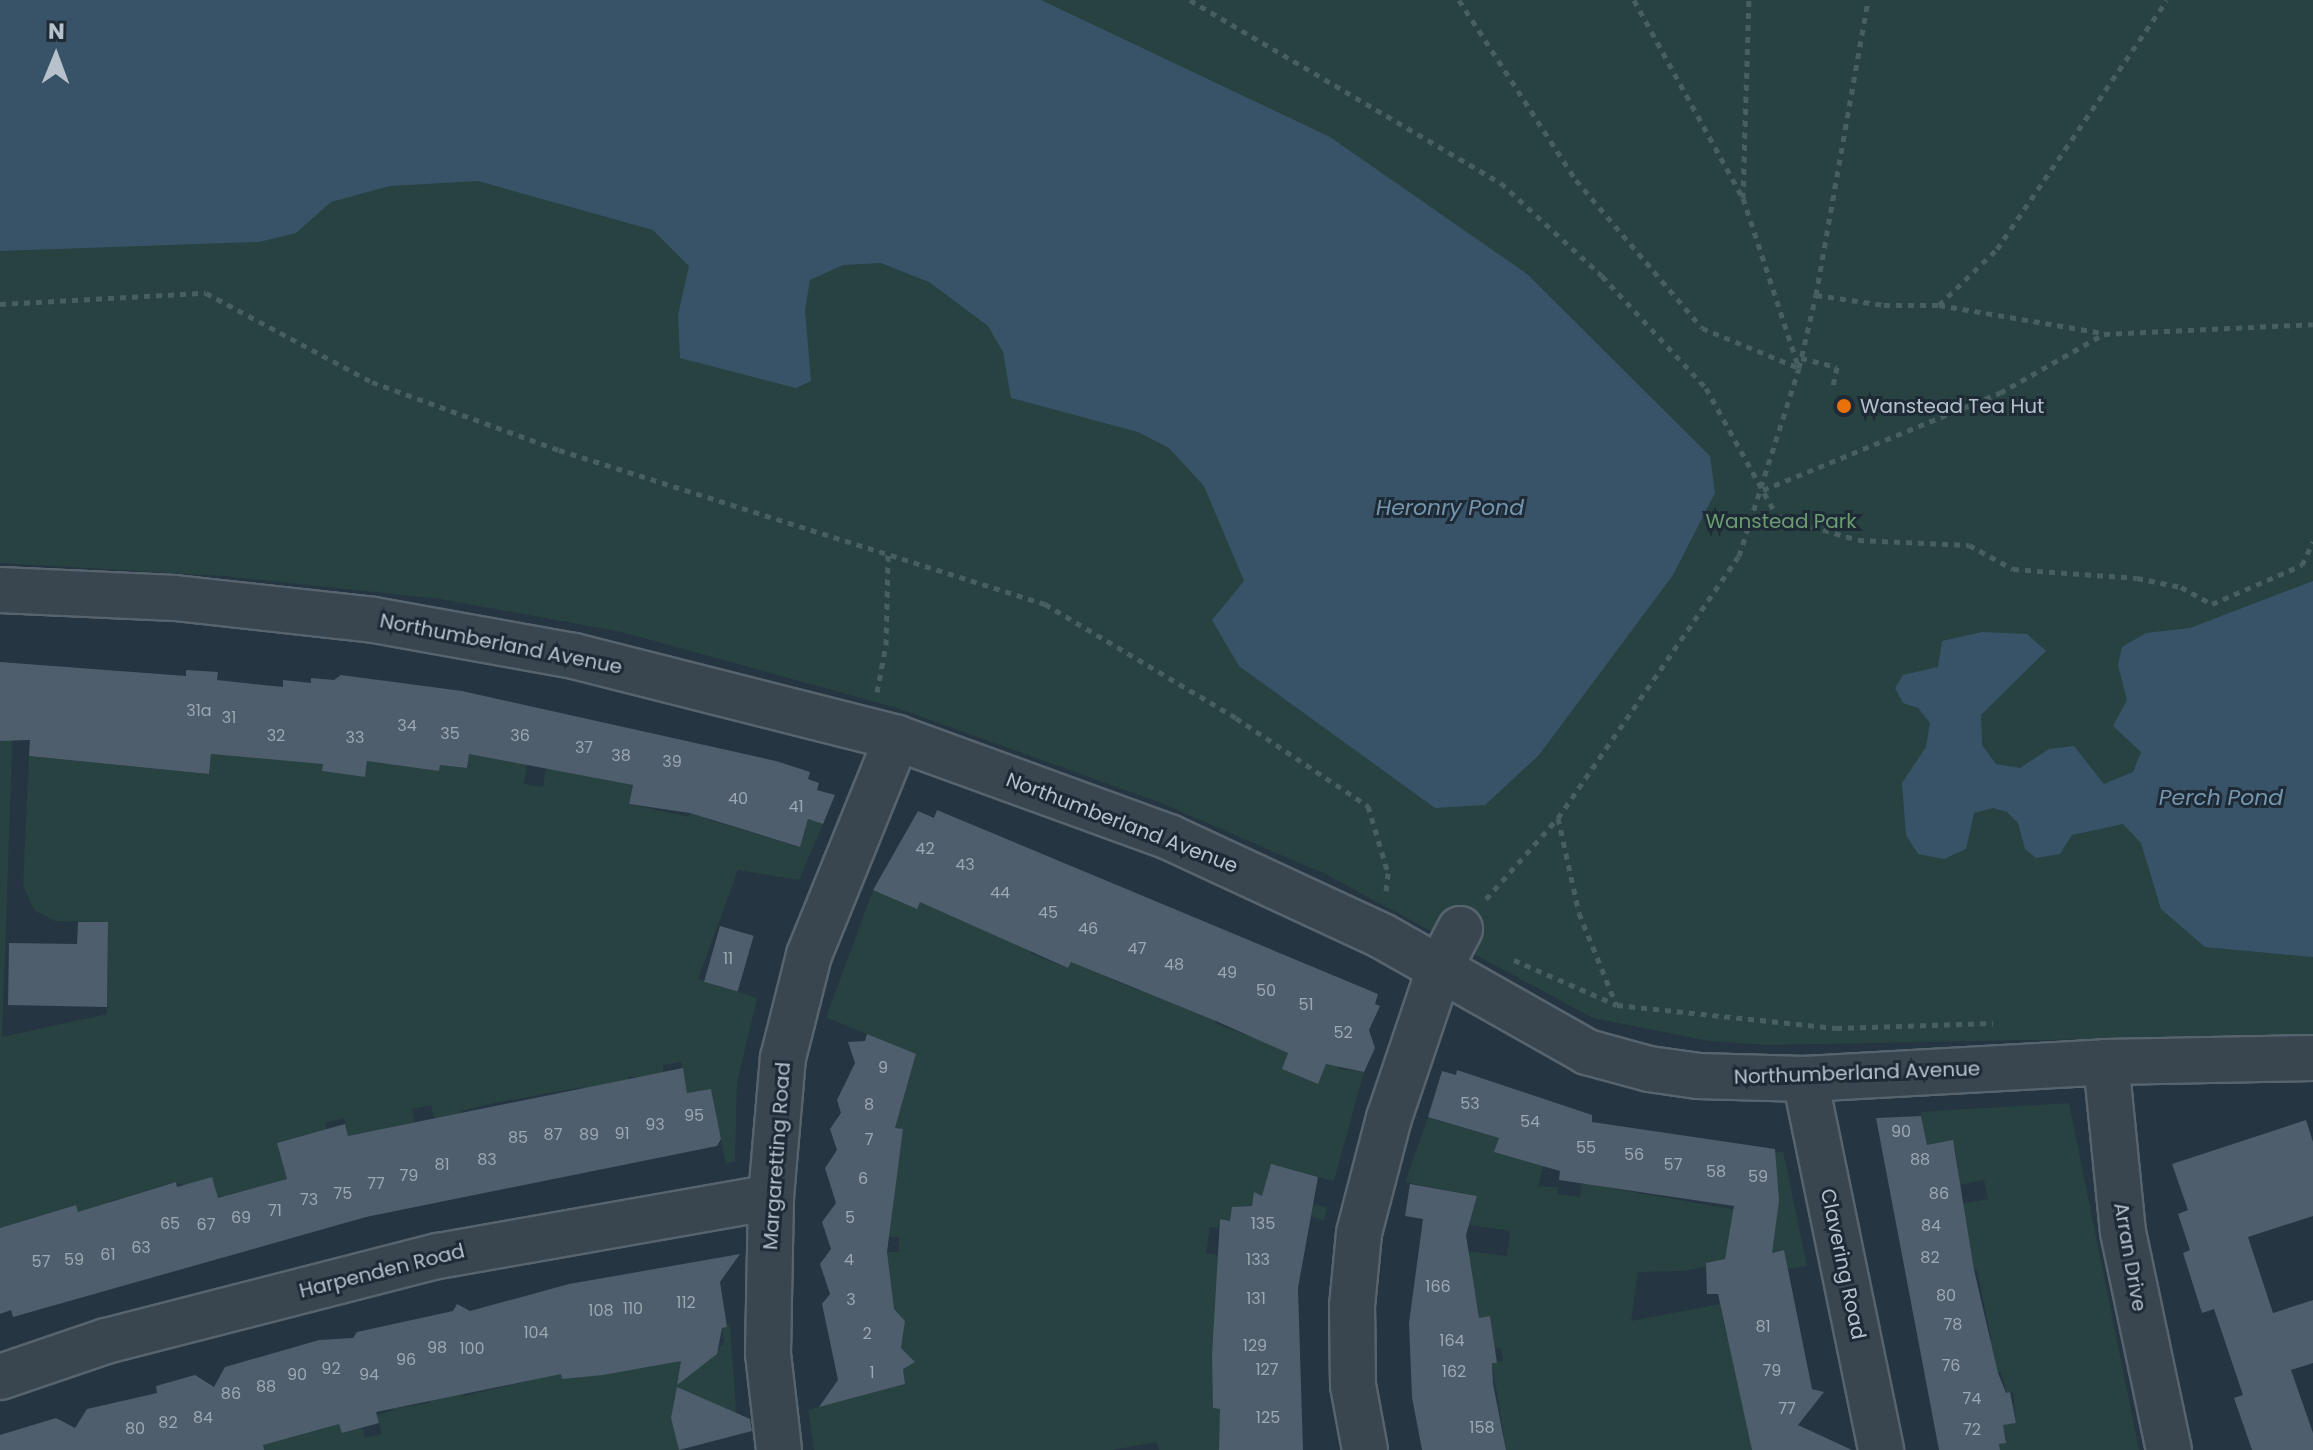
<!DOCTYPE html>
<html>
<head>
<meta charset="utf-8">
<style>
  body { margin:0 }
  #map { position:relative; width:2313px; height:1450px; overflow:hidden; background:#253541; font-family:Poppins,sans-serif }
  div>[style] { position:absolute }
  .green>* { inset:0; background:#274241 }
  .water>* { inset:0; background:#385368 }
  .building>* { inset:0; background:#4e5e6c; transform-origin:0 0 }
  .path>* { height:5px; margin-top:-2.5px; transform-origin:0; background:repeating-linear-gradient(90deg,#475f5f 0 6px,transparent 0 12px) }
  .roads { filter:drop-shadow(2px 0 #57646e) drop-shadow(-2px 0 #57646e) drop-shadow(0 2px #57646e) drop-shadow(0 -2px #57646e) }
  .minor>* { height:44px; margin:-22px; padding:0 22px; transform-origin:22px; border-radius:22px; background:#394650 }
  .dots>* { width:22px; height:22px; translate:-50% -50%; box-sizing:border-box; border:4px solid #1e2b36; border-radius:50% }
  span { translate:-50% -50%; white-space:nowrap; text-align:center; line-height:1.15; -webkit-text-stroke:6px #1e2b36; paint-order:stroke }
  .number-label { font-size:16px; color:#9ca8b3 }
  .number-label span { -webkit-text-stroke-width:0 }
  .poi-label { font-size:20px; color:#b6c1cb }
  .left { translate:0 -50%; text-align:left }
  .park-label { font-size:20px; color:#6c9c71 }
  .street-label { font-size:20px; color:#b6c1cb }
  .water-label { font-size:22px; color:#7596ae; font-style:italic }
  .north { position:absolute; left:16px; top:16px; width:80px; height:80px; -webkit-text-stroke:6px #1e2b36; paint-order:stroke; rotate:1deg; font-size:22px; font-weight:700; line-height:32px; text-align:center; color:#b6c1cb }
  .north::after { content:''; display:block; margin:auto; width:28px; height:36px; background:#b6c1cb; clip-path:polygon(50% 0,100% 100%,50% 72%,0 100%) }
</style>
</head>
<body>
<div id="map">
  <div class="green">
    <i style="clip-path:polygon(0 0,2313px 0,2313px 1035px,1768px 1045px,1709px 1041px,1593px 1018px,1325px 874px,1161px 803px,897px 708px,622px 632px,440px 599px,223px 576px,0 563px)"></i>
    <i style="clip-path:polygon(14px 695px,2px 1037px,107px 1014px,108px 922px,55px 921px,35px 911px,23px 886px,29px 756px,209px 774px,211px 753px,329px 717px,322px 771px,365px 777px,368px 759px,439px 771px,440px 765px,467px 768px,476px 703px,527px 764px,524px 784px,543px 787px,546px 768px,560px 770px,633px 785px,629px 804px,689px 817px,701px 775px,707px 819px,799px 847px,808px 819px,823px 824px,799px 880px,738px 870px,698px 979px,757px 998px,737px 1083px,735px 1161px,726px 1164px,711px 1089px,687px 1093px,681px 1062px,663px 1065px,664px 1076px,628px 1077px,633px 1103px,588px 1109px,583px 1087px,494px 1103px,461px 1111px,466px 1136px,440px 1142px,431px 1105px,412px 1109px,415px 1123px,367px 1159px,361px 1133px,348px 1136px,344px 1118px,325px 1123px,336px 1166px,309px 1134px,277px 1143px,287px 1179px,218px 1198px,175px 1182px,108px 1202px,85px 1235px,76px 1205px,19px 1222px,31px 1260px,0 1245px,0 741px)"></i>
    <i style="clip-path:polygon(928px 883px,1033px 945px,1030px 953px,1068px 968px,1081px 939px,1125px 925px,1104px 976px,1137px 990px,1226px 996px,1215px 1023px,1245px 1035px,1255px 1013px,1289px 1050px,1282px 1069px,1317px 1084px,1333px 1046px,1339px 1069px,1364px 1072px,1334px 1181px,1272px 1165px,1311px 1204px,1327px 1207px,1324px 1221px,1254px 1193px,1252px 1206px,1233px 1207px,1230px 1221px,1220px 1219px,1218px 1228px,1210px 1227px,1206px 1253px,1218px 1255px,1213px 1408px,1234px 1409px,1220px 1431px,1219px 1450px,1159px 1450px,1156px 1442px,1113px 1450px,814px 1450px,808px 1410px,905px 1384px,903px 1369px,910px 1357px,900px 1352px,898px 1333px,905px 1321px,895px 1316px,875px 1252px,899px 1252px,899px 1237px,884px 1237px,903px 1130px,895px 1128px,916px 1055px,826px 1017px,873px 890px)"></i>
    <i style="clip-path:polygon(2069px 1103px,2139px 1450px,2000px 1450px,1999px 1444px,2006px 1442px,2003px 1425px,2016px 1423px,2013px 1392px,2006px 1393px,2001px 1372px,1981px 1377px,1974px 1343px,1991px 1339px,1977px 1270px,1959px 1273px,1961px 1204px,1988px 1199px,1984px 1180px,1939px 1189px,1958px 1166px,1954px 1145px,1927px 1145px,1920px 1112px)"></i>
    <i style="clip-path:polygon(1428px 1117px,1499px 1138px,1495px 1152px,1543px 1166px,1538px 1186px,1558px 1187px,1557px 1194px,1580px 1197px,1583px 1175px,1610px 1188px,1777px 1217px,1775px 1153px,1783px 1151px,1807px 1266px,1787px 1269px,1784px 1250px,1684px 1271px,1638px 1272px,1631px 1321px,1720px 1304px,1726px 1335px,1747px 1331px,1752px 1450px,1506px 1450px,1492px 1363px,1503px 1361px,1501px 1348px,1495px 1349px,1490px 1316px,1479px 1318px,1466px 1251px,1507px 1256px,1510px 1231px,1469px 1225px,1477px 1196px,1405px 1182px)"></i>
    <i style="clip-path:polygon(730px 1324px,736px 1412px,671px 1418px,679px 1450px,253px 1450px,263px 1447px,253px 1411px,331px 1389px,342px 1433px,362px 1428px,365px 1438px,382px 1434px,377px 1415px,394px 1410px,379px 1332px,383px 1332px,399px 1408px,430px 1403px,428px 1388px,461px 1381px,464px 1396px,528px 1381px,559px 1364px,562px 1379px,581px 1376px,600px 1362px,603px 1375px,627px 1371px,622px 1339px,712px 1357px,724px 1342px,722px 1328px)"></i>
  </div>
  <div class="water">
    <i style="clip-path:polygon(0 0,1041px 0,1330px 137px,1527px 274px,1710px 456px,1715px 493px,1673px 575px,1539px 755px,1485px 805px,1435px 808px,1239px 666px,1212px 620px,1244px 581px,1204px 486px,1169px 448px,1138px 432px,1011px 398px,1003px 352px,988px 326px,929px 282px,881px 263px,843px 265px,810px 280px,805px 310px,811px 381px,796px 388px,680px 358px,678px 315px,689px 266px,653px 230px,478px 181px,390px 186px,331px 202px,296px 233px,259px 242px,0 251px)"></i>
    <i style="clip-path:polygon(2313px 581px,2313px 957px,2205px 947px,2161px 909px,2141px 843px,2123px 824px,2072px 835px,2060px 854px,2036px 858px,2025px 849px,2018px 823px,2007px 812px,1993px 808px,1974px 813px,1966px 849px,1944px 859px,1918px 854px,1906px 835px,1902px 783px,1926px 747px,1930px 723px,1918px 708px,1903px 703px,1895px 688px,1903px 675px,1938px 667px,1942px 641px,1982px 632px,2027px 634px,2046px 651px,1981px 715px,1982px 745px,1996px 764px,2020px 768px,2049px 749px,2074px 746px,2104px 784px,2133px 772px,2141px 752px,2113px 726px,2127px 700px,2118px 665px,2122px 647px,2146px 633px,2190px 628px)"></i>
  </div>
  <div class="building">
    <i style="clip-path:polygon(0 662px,186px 676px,186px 670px,218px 672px,217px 680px,283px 687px,283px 680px,311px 683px,311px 678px,334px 680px,341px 675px,462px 691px,776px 761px,810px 772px,808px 779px,819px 783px,817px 790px,835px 795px,823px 824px,808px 819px,800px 847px,690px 813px,629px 804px,633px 785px,469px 754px,467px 768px,440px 765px,439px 771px,367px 761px,365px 777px,322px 771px,323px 764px,211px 754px,209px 774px,29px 756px,30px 740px,0 741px)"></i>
    <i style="clip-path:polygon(937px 810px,1378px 994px,1375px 1004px,1380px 1006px,1369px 1030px,1375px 1048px,1364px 1072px,1326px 1064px,1318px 1084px,1282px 1069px,1288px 1053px,1216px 1021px,1071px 962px,1068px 968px,920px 902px,917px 909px,873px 890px,918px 811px,934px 818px)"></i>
    <i style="clip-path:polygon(78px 922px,108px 922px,107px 1007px,8px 1005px,9px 943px,77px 944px)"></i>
    <i style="left:720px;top:926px;width:35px;height:58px;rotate:16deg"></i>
    <i style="clip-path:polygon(867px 1034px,916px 1054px,895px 1128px,903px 1129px,887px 1252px,894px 1309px,905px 1321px,901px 1348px,915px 1362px,903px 1369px,905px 1384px,819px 1407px,838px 1380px,822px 1304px,830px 1294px,820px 1264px,831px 1249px,822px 1222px,836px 1203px,825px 1168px,837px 1150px,830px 1129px,841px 1113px,837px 1100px,855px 1063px,848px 1042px,865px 1041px)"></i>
    <i style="clip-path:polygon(683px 1068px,687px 1093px,711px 1089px,721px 1139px,717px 1146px,366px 1217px,13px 1317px,11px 1310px,0 1314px,0 1228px,76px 1205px,78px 1212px,176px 1182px,177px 1187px,212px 1177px,218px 1198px,287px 1179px,277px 1143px,345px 1124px,348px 1136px)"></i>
    <i style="clip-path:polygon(1457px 1070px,1592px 1115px,1592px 1122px,1775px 1149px,1779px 1201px,1772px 1253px,1784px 1250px,1812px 1389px,1824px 1392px,1798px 1425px,1852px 1450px,1752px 1450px,1718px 1294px,1707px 1294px,1706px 1263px,1725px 1259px,1734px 1206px,1559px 1180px,1560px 1171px,1494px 1152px,1499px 1138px,1428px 1117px,1442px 1071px,1456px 1075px)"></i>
    <i style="clip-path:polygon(1921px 1116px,1927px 1145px,1953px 1140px,1974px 1270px,1998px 1373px,2006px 1393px,2010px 1392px,2016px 1423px,2003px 1425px,2006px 1443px,1999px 1444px,2000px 1450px,1939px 1450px,1876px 1118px)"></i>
    <i style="clip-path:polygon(2306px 1120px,2313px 1142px,2313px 1216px,2248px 1237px,2273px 1313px,2313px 1300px,2313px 1363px,2291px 1370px,2313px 1433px,2313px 1450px,2252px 1450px,2234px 1398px,2243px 1395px,2214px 1309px,2202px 1313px,2183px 1253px,2190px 1250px,2178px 1214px,2188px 1210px,2172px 1164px)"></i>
    <i style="clip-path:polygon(1271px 1164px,1318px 1177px,1298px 1288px,1303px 1450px,1219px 1450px,1220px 1409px,1213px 1408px,1212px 1356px,1220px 1219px,1230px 1221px,1232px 1207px,1252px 1206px,1254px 1192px,1262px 1196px)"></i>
    <i style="clip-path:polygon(1410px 1184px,1477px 1196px,1466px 1235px,1479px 1318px,1490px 1316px,1497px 1363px,1492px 1363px,1493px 1384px,1506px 1450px,1422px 1450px,1412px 1397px,1409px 1323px,1423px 1219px,1405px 1216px)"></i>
    <i style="clip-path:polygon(740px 1254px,720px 1282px,727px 1327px,722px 1328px,717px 1354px,677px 1385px,681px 1361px,603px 1375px,562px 1379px,561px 1374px,376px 1412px,379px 1423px,342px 1433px,339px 1424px,263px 1445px,264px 1450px,0 1450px,0 1435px,56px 1418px,75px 1428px,87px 1409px,157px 1393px,156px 1386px,195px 1375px,214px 1387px,225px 1367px,319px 1340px,353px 1338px,357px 1332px,453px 1311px,457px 1304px,470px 1311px,569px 1284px)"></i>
    <i style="clip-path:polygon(677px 1387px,750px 1419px,752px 1431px,679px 1450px,671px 1418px)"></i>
  </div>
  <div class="path">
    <i style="left:1190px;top:0;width:361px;rotate:30.5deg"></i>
    <i style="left:1501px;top:183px;width:137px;rotate:42.6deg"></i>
    <i style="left:1602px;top:276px;width:153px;rotate:47.1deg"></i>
    <i style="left:1706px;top:388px;width:146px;rotate:61deg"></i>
    <i style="left:1777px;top:516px;width:84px;rotate:16.5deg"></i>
    <i style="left:1858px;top:540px;width:111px;rotate:2.6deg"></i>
    <i style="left:1969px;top:545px;width:50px;rotate:28.6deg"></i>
    <i style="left:2013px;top:569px;width:124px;rotate:4.2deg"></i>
    <i style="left:2137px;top:578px;width:45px;rotate:11.6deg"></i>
    <i style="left:2181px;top:587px;width:35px;rotate:29deg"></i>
    <i style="left:2212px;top:604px;width:98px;rotate:-23.4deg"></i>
    <i style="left:2302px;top:565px;width:26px;rotate:-65deg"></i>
    <i style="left:1459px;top:0;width:215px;rotate:57deg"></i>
    <i style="left:1576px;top:180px;width:194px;rotate:49.6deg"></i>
    <i style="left:1702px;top:328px;width:105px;rotate:22.4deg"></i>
    <i style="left:1634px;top:0;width:226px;rotate:61.2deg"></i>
    <i style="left:1743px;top:198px;width:198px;rotate:-88.3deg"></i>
    <i style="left:1743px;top:198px;width:176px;rotate:71.8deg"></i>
    <i style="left:1816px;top:295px;width:69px;rotate:8.4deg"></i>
    <i style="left:1884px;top:305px;width:55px"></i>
    <i style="left:1939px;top:305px;width:166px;rotate:9.7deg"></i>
    <i style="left:0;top:304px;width:206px;rotate:-3.1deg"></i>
    <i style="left:206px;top:293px;width:188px;rotate:28.2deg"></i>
    <i style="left:372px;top:382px;width:199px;rotate:20deg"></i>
    <i style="left:559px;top:450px;width:510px;rotate:17.58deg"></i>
    <i style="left:1045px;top:604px;width:222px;rotate:30.8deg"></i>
    <i style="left:1236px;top:718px;width:159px;rotate:33.7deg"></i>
    <i style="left:1368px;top:806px;width:70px;rotate:73.4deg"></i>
    <i style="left:1388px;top:873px;width:18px;rotate:96deg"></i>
    <i style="left:1939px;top:305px;width:81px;rotate:-44deg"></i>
    <i style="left:1997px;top:249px;width:301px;rotate:-55.7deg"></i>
    <i style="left:1801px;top:358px;width:37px;rotate:14deg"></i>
    <i style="left:1837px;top:367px;width:24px;rotate:102deg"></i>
    <i style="left:1763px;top:490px;width:256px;rotate:-22.3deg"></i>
    <i style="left:2000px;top:393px;width:120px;rotate:-29.6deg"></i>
    <i style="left:2104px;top:334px;width:209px;rotate:-2.7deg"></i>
    <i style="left:877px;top:692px;width:48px;rotate:-79.2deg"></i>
    <i style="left:886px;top:645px;width:91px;rotate:-88.7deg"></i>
    <i style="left:1558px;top:818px;width:97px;rotate:77.5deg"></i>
    <i style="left:1579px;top:913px;width:98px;rotate:67.9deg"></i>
    <i style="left:1486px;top:899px;width:108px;rotate:-48.4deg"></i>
    <i style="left:1558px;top:818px;width:318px;rotate:-55.4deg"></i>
    <i style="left:1739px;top:556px;width:197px;rotate:-72.3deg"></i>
    <i style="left:1799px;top:368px;width:75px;rotate:-76.9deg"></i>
    <i style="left:1816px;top:295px;width:300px;rotate:-80deg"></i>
    <i style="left:1514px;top:960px;width:112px;rotate:23.6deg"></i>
    <i style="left:1617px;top:1005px;width:220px;rotate:6deg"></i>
    <i style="left:1836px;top:1028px;width:157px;rotate:-1.8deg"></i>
  </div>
  <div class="roads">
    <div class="minor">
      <i style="left:0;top:590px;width:175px;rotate:2.6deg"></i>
      <i style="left:175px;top:598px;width:200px;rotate:6.3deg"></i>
      <i style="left:374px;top:620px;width:203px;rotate:10.2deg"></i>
      <i style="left:574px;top:656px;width:333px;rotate:14.2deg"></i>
      <i style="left:897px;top:738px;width:289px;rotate:20deg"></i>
      <i style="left:1169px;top:837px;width:235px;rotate:24.9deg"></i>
      <i style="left:1382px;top:936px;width:236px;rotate:29.5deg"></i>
      <i style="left:1587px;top:1052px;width:64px;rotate:15.3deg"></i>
      <i style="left:1649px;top:1069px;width:49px;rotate:8.1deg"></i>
      <i style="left:1698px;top:1076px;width:107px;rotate:1.6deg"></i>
      <i style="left:1805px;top:1079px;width:301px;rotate:-3.2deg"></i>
      <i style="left:2106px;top:1062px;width:207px;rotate:-1.1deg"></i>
      <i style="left:2106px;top:1062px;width:171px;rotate:84.3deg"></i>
      <i style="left:2123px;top:1232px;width:223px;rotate:78.1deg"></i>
      <i style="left:1805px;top:1079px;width:379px;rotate:78.4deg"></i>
      <i style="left:0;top:1377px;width:112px;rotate:-18.8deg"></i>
      <i style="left:106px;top:1341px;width:343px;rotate:-14.4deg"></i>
      <i style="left:438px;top:1256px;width:338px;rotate:-10deg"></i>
      <i style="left:779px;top:1450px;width:98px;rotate:-96.5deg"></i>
      <i style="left:768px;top:1353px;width:156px;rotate:-88.9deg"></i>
      <i style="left:771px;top:1197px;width:140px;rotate:-85.1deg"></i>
      <i style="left:783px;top:1058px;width:106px;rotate:-75.8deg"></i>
      <i style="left:809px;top:955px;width:234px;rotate:-67.9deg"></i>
      <i style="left:1365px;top:1450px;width:66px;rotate:-100.5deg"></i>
      <i style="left:1353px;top:1385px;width:79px;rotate:-90.7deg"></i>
      <i style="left:1352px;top:1306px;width:73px;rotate:-84.5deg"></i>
      <i style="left:1359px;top:1233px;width:119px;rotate:-75.4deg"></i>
      <i style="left:1389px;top:1118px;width:159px;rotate:-71.3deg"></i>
      <i style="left:1440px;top:967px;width:43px;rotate:-62.2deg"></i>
    </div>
  </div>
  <div class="dots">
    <i style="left:1844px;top:406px;background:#e8710a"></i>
  </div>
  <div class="number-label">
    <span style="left:199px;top:711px">31a</span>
    <span style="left:229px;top:718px">31</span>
    <span style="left:407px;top:726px">34</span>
    <span style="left:450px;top:734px">35</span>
    <span style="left:276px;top:736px">32</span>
    <span style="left:520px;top:736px">36</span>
    <span style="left:355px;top:738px">33</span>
    <span style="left:584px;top:748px">37</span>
    <span style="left:621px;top:756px">38</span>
    <span style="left:672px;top:762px">39</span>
    <span style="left:738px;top:799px">40</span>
    <span style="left:796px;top:807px">41</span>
    <span style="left:925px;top:849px">42</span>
    <span style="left:965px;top:865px">43</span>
    <span style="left:1000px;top:893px">44</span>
    <span style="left:1048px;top:913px">45</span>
    <span style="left:1088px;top:929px">46</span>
    <span style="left:1137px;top:949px">47</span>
    <span style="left:728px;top:959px">11</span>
    <span style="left:1174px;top:965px">48</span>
    <span style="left:1227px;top:973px">49</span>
    <span style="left:1266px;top:991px">50</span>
    <span style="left:1306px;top:1005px">51</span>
    <span style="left:1343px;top:1033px">52</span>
    <span style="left:883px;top:1068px">9</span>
    <span style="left:1470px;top:1104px">53</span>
    <span style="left:869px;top:1105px">8</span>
    <span style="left:694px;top:1116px">95</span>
    <span style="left:1530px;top:1122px">54</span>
    <span style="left:655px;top:1125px">93</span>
    <span style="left:1901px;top:1132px">90</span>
    <span style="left:622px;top:1134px">91</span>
    <span style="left:553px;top:1135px">87</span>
    <span style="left:589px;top:1135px">89</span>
    <span style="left:518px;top:1138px">85</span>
    <span style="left:869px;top:1140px">7</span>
    <span style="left:1586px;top:1148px">55</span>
    <span style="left:1634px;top:1155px">56</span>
    <span style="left:487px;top:1160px">83</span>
    <span style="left:1920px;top:1160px">88</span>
    <span style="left:442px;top:1165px">81</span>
    <span style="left:1673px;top:1165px">57</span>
    <span style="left:1716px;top:1172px">58</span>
    <span style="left:409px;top:1176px">79</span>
    <span style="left:1758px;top:1177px">59</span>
    <span style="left:863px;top:1179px">6</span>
    <span style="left:376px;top:1184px">77</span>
    <span style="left:343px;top:1194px">75</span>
    <span style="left:1939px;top:1194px">86</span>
    <span style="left:309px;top:1200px">73</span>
    <span style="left:275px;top:1211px">71</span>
    <span style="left:241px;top:1218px">69</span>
    <span style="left:850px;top:1218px">5</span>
    <span style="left:170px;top:1224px">65</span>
    <span style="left:1263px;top:1224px">135</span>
    <span style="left:206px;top:1225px">67</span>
    <span style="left:1931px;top:1226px">84</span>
    <span style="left:141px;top:1248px">63</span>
    <span style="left:108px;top:1255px">61</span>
    <span style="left:1930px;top:1258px">82</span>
    <span style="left:74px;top:1260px">59</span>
    <span style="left:849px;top:1260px">4</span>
    <span style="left:1258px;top:1260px">133</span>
    <span style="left:41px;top:1262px">57</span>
    <span style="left:1438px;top:1287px">166</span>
    <span style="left:1946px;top:1296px">80</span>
    <span style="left:1256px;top:1299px">131</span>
    <span style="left:851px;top:1300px">3</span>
    <span style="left:686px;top:1303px">112</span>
    <span style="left:633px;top:1309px">110</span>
    <span style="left:601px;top:1311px">108</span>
    <span style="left:1953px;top:1325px">78</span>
    <span style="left:1763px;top:1327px">81</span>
    <span style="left:536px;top:1333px">104</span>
    <span style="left:867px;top:1334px">2</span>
    <span style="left:1452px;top:1341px">164</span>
    <span style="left:1255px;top:1346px">129</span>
    <span style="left:437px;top:1348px">98</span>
    <span style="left:472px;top:1349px">100</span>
    <span style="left:406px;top:1360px">96</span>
    <span style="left:1951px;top:1366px">76</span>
    <span style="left:331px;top:1369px">92</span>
    <span style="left:1267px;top:1370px">127</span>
    <span style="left:1772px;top:1371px">79</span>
    <span style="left:1454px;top:1372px">162</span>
    <span style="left:872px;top:1373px">1</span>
    <span style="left:297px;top:1375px">90</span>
    <span style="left:369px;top:1375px">94</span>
    <span style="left:266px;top:1387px">88</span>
    <span style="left:231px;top:1394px">86</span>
    <span style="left:1972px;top:1399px">74</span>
    <span style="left:1787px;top:1409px">77</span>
    <span style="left:203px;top:1418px">84</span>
    <span style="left:1268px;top:1418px">125</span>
    <span style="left:168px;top:1423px">82</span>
    <span style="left:1482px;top:1428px">158</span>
    <span style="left:135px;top:1429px">80</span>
    <span style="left:1972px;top:1430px">72</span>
  </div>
  <div class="poi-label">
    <span class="left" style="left:1860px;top:406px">Wanstead Tea Hut</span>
  </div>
  <div class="park-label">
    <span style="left:1781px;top:521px">Wanstead Park</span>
  </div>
  <div class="street-label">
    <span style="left:501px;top:644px;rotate:11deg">Northumberland Avenue</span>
    <span style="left:1122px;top:823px;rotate:21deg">Northumberland Avenue</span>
    <span style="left:1857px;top:1073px;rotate:-2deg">Northumberland Avenue</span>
    <span style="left:777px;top:1156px;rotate:-86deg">Margaretting Road</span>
    <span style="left:2130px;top:1257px;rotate:80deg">Arran Drive</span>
    <span style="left:1843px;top:1264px;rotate:78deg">Clavering Road</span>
    <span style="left:382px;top:1271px;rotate:-14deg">Harpenden Road</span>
  </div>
  <div class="water-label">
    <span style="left:1450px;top:508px">Heronry Pond</span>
    <span style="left:2221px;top:798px">Perch Pond</span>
  </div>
  <div class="north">N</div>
</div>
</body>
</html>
